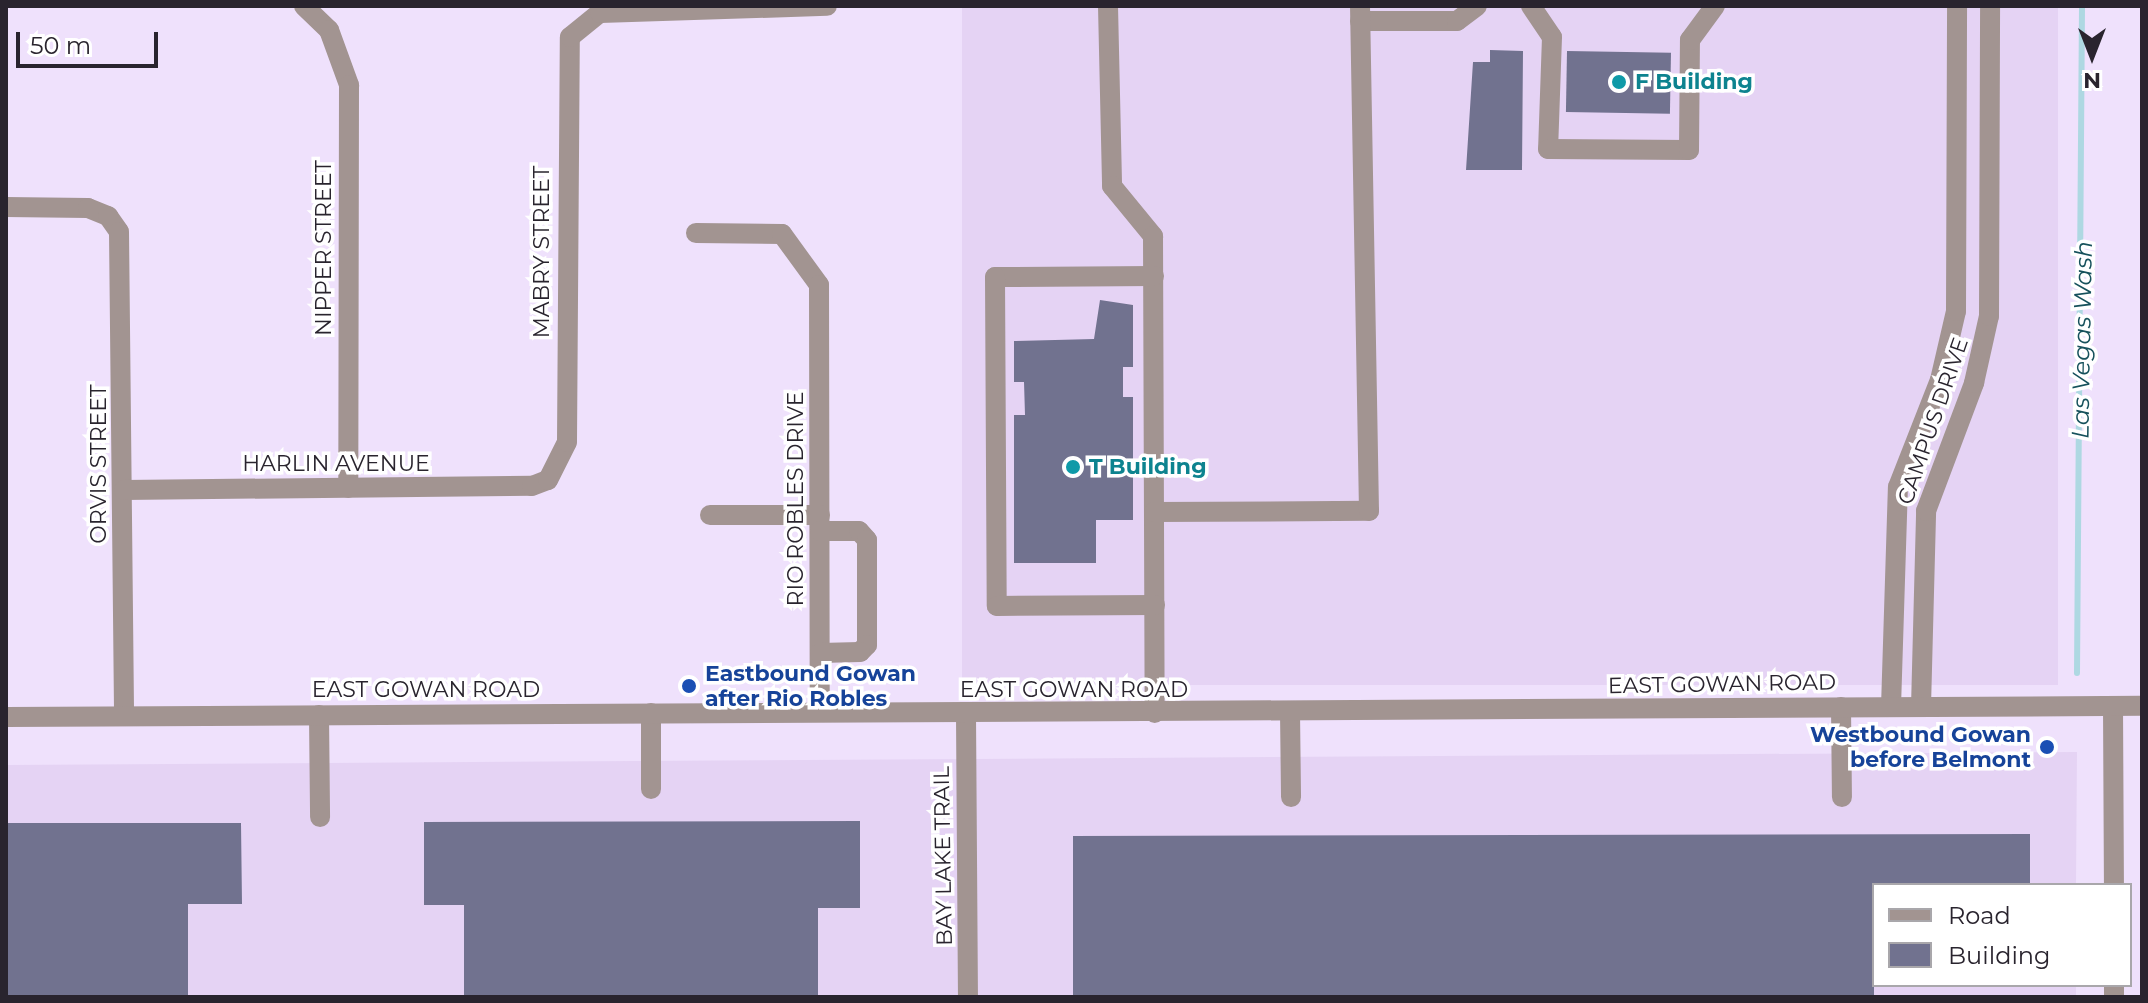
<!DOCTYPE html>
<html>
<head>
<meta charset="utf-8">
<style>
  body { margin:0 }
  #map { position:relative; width:2148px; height:1003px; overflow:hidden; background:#efe1fc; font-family:Montserrat,sans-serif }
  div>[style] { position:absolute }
  .built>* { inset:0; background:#e5d3f4; transform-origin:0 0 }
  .stream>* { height:6px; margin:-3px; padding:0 3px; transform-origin:3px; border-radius:3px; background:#aed8e2 }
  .building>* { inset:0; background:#71728f; transform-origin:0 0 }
  .minor>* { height:20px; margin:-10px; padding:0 10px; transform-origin:10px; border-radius:10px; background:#a29491 }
  .dots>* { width:22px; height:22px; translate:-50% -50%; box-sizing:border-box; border:4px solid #fff; border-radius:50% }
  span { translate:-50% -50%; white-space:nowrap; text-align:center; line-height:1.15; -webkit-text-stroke:7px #fff; paint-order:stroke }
  .culture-label { font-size:22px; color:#0d838f; font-weight:700 }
  .left { translate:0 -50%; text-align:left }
  .street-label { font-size:22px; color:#29242e }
  .transit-label { font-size:22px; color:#164399; font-weight:700 }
  .right { translate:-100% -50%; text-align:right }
  .water-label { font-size:24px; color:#16515c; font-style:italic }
  .frame { position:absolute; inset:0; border:8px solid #29242e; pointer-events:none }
  .legend { position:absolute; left:1872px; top:883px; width:260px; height:104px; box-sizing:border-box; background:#fff; border:2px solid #a9a7ab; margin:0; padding:10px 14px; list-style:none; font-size:24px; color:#29242e }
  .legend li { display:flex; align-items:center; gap:16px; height:40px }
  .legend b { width:40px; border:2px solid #a9a7ab }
  .north { position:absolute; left:2052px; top:16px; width:80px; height:80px; -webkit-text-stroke:6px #fff; paint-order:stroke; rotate:180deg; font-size:22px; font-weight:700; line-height:32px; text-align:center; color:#29242e }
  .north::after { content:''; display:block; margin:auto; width:28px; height:36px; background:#29242e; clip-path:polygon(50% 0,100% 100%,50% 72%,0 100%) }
  .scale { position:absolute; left:16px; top:32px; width:142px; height:36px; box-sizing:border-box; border:4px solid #29242e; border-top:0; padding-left:10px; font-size:24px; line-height:28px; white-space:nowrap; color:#29242e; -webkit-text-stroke:6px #fff; paint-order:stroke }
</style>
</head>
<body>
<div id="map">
  <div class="built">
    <i style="left:962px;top:6px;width:1096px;height:679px"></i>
    <i style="clip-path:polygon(2077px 752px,2076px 885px,1874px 885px,1874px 985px,2076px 985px,2076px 997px,6px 997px,6px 765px)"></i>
  </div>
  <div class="stream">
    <i style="left:2077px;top:673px;width:667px;rotate:-89.57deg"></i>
  </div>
  <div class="building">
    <i style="clip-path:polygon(1490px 50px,1523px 51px,1522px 170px,1466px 170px,1473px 62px,1490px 62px)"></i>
    <i style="left:1567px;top:51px;width:104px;height:61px;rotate:1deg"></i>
    <i style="clip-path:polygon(1100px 300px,1133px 305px,1133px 367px,1123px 367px,1123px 397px,1133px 397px,1133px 520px,1096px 520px,1096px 563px,1014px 563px,1014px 415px,1025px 415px,1024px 382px,1014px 382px,1014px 341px,1094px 339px)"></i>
    <i style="clip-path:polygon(860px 821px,860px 908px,818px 908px,818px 997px,464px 997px,464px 905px,424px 905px,424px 822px)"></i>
    <i style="clip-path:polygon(6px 823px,241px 823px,242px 904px,188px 904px,188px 997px,6px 997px)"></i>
    <i style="clip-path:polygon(2030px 834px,2030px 885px,1874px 885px,1874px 997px,1073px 997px,1073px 836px)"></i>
  </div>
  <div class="minor">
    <i style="left:304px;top:6px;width:35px;rotate:44deg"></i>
    <i style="left:329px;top:30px;width:59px;rotate:70deg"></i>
    <i style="left:349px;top:85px;width:403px;rotate:90.1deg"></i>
    <i style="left:1108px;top:6px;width:180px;rotate:88.7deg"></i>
    <i style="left:1112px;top:186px;width:65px;rotate:50.6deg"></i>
    <i style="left:1153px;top:236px;width:477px;rotate:89.8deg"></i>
    <i style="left:1531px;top:6px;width:37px;rotate:56deg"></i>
    <i style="left:1552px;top:37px;width:112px;rotate:92deg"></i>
    <i style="left:1548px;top:149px;width:141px;rotate:0.4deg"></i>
    <i style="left:1689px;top:150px;width:110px;rotate:-89.5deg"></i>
    <i style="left:1690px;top:40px;width:42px;rotate:-53.7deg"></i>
    <i style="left:1360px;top:21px;width:97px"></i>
    <i style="left:1457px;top:21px;width:25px;rotate:-37deg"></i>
    <i style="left:6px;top:207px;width:82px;rotate:0.7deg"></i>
    <i style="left:88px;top:208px;width:22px;rotate:22deg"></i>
    <i style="left:108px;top:216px;width:19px;rotate:55deg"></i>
    <i style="left:119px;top:232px;width:484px;rotate:89.4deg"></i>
    <i style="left:696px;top:233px;width:86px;rotate:0.7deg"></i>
    <i style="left:782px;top:234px;width:63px;rotate:54deg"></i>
    <i style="left:819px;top:285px;width:427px;rotate:89.9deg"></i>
    <i style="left:1154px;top:276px;width:159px;rotate:179.6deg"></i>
    <i style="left:995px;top:277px;width:329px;rotate:89.7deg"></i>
    <i style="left:997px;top:606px;width:158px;rotate:-0.4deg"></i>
    <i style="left:124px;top:490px;width:408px;rotate:-0.6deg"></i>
    <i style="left:532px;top:486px;width:17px;rotate:-21deg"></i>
    <i style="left:548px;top:480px;width:42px;rotate:-63.4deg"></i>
    <i style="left:567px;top:442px;width:405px;rotate:-89.6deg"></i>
    <i style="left:570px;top:37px;width:38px;rotate:-39deg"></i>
    <i style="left:600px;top:13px;width:227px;rotate:-1.8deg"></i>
    <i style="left:1154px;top:512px;width:215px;rotate:-0.3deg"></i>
    <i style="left:1369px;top:511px;width:505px;rotate:-91.02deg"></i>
    <i style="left:710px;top:515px;width:110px"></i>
    <i style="left:820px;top:531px;width:39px"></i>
    <i style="left:859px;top:531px;width:12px;rotate:48deg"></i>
    <i style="left:867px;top:540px;width:105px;rotate:90deg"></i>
    <i style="left:867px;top:645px;width:10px;rotate:135deg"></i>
    <i style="left:860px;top:652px;width:40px;rotate:178.6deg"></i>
    <i style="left:2113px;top:706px;width:179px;rotate:89.7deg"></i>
    <i style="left:1841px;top:707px;width:90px;rotate:89.4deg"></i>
    <i style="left:1891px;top:707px;width:220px;rotate:-88.2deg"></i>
    <i style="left:1898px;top:487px;width:115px;rotate:-68.6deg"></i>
    <i style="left:1940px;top:380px;width:71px;rotate:-76.9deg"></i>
    <i style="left:1956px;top:311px;width:305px;rotate:-89.8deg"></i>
    <i style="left:1921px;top:707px;width:196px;rotate:-88.5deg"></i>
    <i style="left:1926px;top:511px;width:137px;rotate:-69.4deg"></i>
    <i style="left:1974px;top:383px;width:69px;rotate:-77.4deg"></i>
    <i style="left:1989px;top:316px;width:310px;rotate:-89.8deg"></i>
    <i style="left:1290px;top:712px;width:85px;rotate:89.3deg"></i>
    <i style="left:651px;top:713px;width:76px;rotate:90deg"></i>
    <i style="left:319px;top:715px;width:102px;rotate:89.4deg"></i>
    <i style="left:966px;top:715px;width:282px;rotate:89.6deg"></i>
    <i style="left:6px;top:717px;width:2136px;rotate:-0.3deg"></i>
    <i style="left:2114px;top:985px;width:12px;rotate:90deg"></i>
  </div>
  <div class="dots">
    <i style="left:1619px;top:82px;background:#0f9aa8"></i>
    <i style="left:1073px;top:467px;background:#0f9aa8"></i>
    <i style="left:689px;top:686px;background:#1a4fb4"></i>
    <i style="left:2047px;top:747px;background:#1a4fb4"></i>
  </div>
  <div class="culture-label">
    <span class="left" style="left:1635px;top:82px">F Building</span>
    <span class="left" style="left:1089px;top:467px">T Building</span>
  </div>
  <div class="street-label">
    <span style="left:324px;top:248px;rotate:-90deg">NIPPER STREET</span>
    <span style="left:542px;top:252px;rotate:-90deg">MABRY STREET</span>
    <span style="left:1933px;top:421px;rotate:-71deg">CAMPUS DRIVE</span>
    <span style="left:99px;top:464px;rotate:-90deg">ORVIS STREET</span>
    <span style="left:336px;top:464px">HARLIN AVENUE</span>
    <span style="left:796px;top:499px;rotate:-90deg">RIO ROBLES DRIVE</span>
    <span style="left:1722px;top:684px;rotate:-1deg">EAST GOWAN ROAD</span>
    <span style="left:426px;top:690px">EAST GOWAN ROAD</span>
    <span style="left:1074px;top:690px">EAST GOWAN ROAD</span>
    <span style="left:943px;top:856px;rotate:-91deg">BAY LAKE TRAIL</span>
  </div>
  <div class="transit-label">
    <span class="left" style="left:705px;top:686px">Eastbound Gowan<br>after Rio Robles</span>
    <span class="right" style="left:2031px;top:747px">Westbound Gowan<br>before Belmont</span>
  </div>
  <div class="water-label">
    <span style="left:2082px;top:340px;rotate:-89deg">Las Vegas Wash</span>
  </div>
  <div class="frame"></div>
  <ul class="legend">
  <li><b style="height:10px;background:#a29491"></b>Road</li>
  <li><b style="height:22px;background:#71728f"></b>Building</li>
  </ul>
  <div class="north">N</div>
  <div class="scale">50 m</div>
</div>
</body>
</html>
